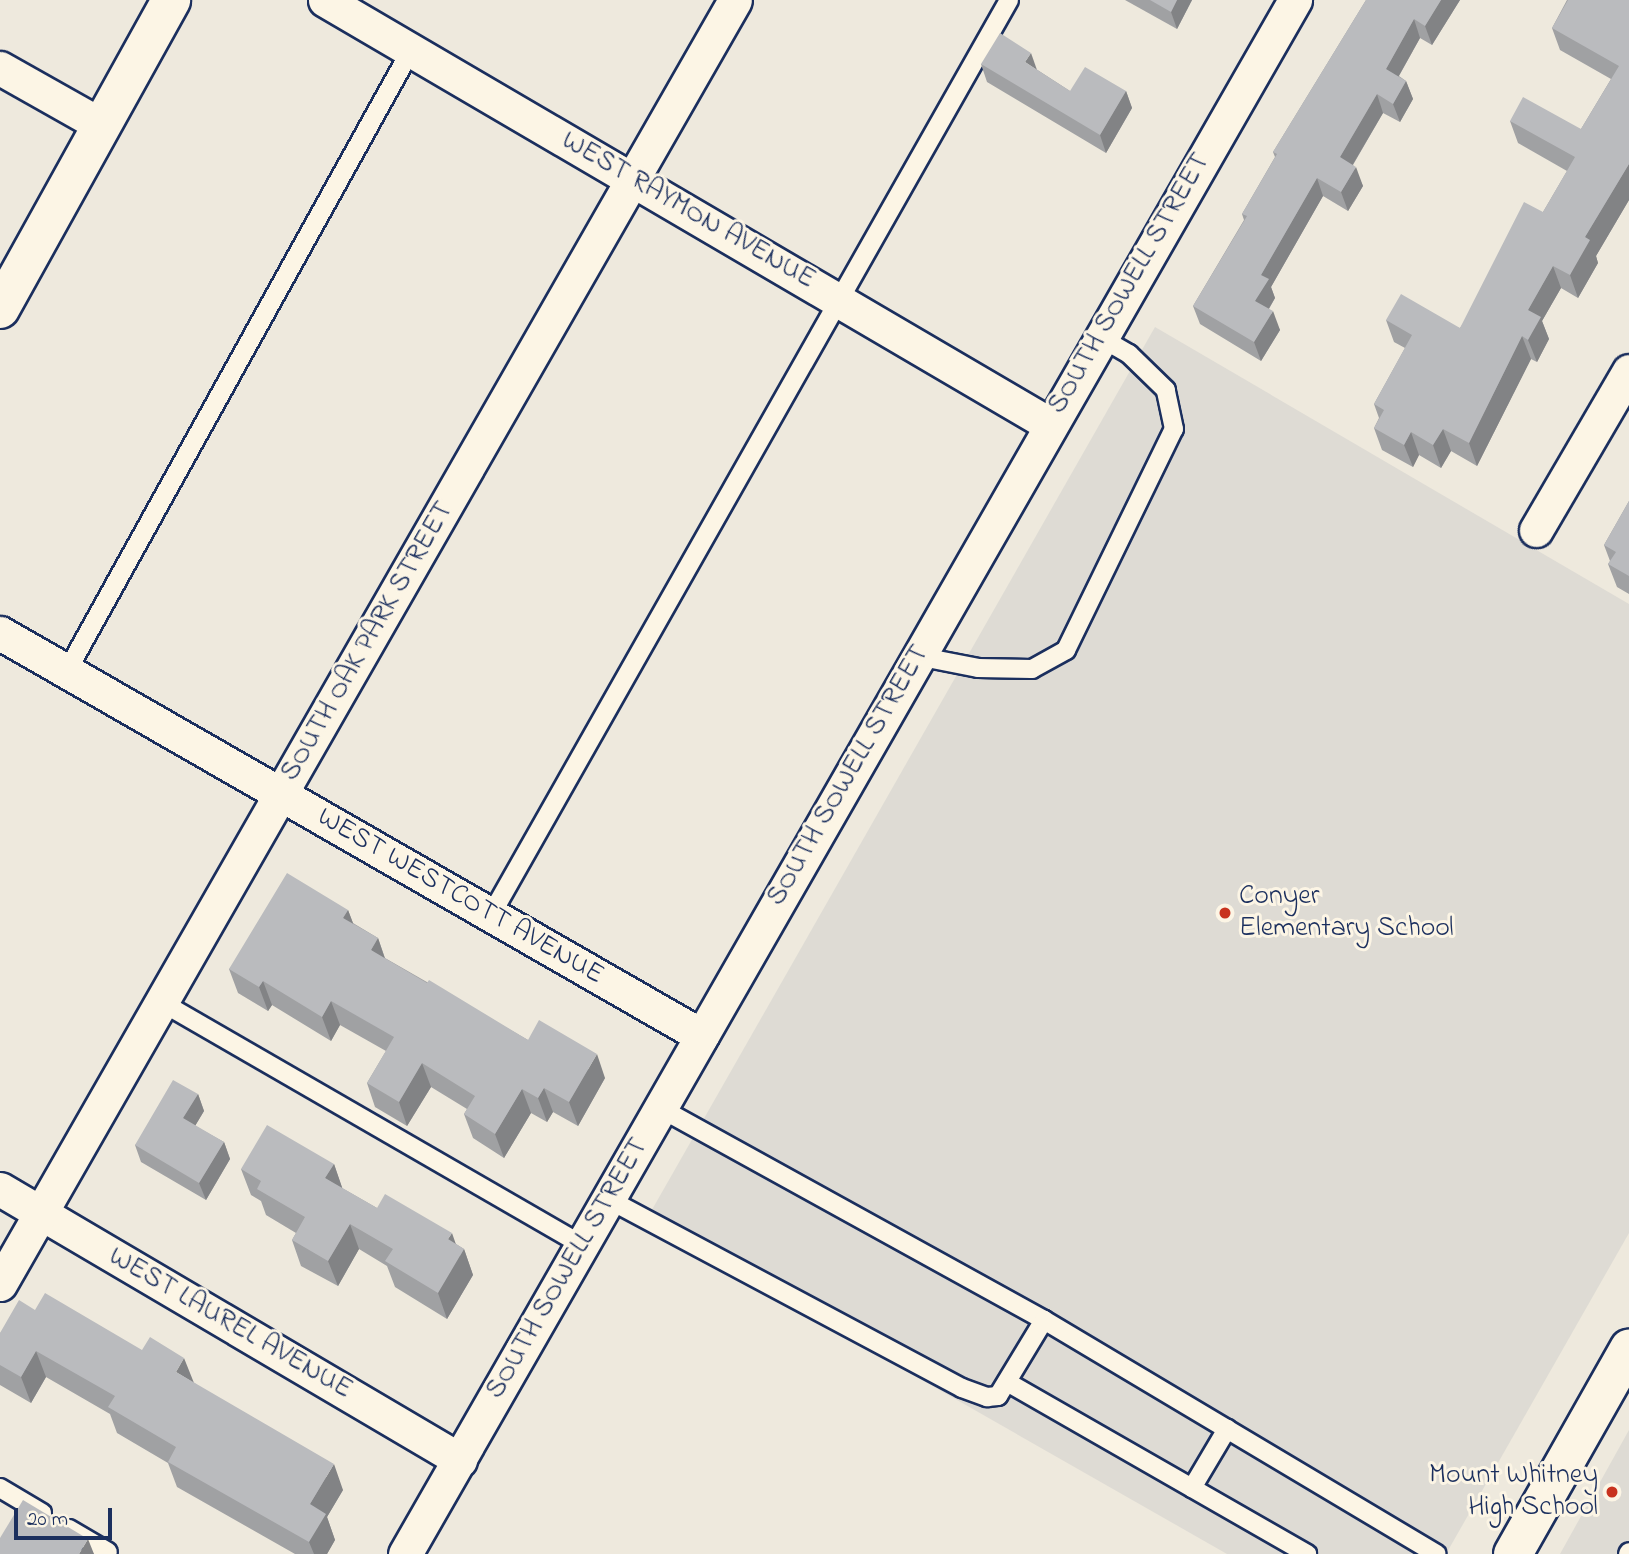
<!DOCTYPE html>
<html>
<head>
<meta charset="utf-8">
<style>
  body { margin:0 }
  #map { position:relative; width:1629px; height:1554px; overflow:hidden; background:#eee9dd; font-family:"Indie Flower",sans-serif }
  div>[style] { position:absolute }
  .built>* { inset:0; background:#dedbd4 }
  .roads { filter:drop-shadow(2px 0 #1b2f5e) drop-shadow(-2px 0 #1b2f5e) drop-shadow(0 2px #1b2f5e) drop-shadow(0 -2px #1b2f5e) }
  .service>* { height:18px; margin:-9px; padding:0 9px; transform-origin:9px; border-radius:9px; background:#fcf5e5 }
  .minor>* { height:33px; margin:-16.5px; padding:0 16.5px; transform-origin:16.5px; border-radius:16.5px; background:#fcf5e5 }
  .tertiary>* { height:38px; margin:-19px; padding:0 19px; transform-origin:19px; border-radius:19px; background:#fcf5e5 }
  .wall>* { inset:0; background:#a0a1a3 }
  .shaded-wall>* { inset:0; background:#828385 }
  .building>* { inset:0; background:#babbbe }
  .dots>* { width:19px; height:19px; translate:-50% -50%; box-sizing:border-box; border:4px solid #fcf5e5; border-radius:50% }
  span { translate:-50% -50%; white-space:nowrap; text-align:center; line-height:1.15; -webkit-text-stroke:6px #fcf5e5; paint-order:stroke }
  .street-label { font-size:28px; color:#1b2f5e }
  .poi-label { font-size:28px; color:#1b2f5e }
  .left { translate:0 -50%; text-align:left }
  .right { translate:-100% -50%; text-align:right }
  .scale { position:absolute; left:14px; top:1508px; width:98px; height:32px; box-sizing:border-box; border:4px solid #1b2f5e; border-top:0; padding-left:9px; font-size:21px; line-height:24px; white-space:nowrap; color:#1b2f5e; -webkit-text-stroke:5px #fcf5e5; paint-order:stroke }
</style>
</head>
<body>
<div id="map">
  <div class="built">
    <i style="clip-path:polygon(1155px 327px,1629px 604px,1629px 1233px,1446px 1554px,1227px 1554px,645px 1222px)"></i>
    <i style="clip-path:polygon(1629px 1430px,1629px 1554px,1560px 1554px)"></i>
  </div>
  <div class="roads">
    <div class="service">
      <i style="left:917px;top:656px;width:62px;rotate:11.1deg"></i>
      <i style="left:978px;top:668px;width:54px;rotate:1.1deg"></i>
      <i style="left:1032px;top:669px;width:39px;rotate:-29deg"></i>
      <i style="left:1066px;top:650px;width:246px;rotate:-64deg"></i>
      <i style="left:1174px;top:429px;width:40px;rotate:-102deg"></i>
      <i style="left:1166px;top:390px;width:52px;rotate:-135.8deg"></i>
      <i style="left:1129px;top:354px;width:34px;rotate:-150deg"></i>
      <i style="left:67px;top:671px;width:710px;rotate:-61.02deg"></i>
      <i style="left:491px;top:915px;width:1051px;rotate:-60.48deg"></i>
      <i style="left:163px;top:1003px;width:484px;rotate:30deg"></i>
      <i style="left:660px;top:1108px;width:439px;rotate:28.9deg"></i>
      <i style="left:1044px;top:1320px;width:457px;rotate:30.8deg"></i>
      <i style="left:608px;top:1199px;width:401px;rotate:28.1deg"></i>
      <i style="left:962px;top:1388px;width:27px;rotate:20deg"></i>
      <i style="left:987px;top:1397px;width:11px;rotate:-5deg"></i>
      <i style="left:998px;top:1396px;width:89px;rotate:-58.8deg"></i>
      <i style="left:1007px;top:1382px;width:346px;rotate:29.8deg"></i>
      <i style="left:0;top:1488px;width:49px;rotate:30.8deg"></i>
      <i style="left:1192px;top:1488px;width:69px;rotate:-59.3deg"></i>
      <i style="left:69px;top:1529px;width:45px;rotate:30.5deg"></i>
      <i style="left:1628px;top:1554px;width:2px;rotate:-63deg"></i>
    </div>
    <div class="minor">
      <i style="left:325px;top:0;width:839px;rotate:30.35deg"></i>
      <i style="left:0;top:68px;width:116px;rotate:29.4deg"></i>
      <i style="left:1536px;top:530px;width:184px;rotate:-59.7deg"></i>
      <i style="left:0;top:633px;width:809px;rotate:29.86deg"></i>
      <i style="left:0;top:1189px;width:534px;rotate:30.5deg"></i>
      <i style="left:0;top:1284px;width:1479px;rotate:-60.21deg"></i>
      <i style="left:405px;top:1554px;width:1791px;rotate:-60.2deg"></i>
    </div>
    <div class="tertiary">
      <i style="left:0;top:309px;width:353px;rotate:-61deg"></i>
      <i style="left:1513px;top:1554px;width:236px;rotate:-60.5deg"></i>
    </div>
  </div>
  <div class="wall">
    <i style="clip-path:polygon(1125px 0,1192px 0,1177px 29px)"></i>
    <i style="clip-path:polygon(1366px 0,1460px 0,1432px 45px,1420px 38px,1399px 76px,1406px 81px,1413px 99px,1400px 122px,1383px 113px,1353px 165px,1363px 186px,1348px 211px,1323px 196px,1271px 287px,1275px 298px,1269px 309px,1280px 330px,1261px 361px,1200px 324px,1193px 306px,1244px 220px,1242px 214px,1275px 157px,1273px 152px)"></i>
    <i style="clip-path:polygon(1567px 0,1629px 0,1629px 200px,1596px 256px,1598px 263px,1578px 298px,1561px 288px,1542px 321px,1549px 339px,1537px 362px,1531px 359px,1477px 466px,1451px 451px,1441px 468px,1419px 455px,1413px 467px,1382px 450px,1374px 428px,1379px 418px,1374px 404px,1405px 348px,1394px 342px,1386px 320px,1460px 328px,1543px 212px,1567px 171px,1518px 143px,1510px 121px,1581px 129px,1611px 79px,1560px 50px,1552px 28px)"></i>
    <i style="clip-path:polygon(981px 64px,1036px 69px,1070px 91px,1126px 91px,1132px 108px,1106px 153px,987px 82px)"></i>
    <i style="clip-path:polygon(1629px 501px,1629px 594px,1617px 587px,1608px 564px,1610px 561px,1604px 545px)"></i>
    <i style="clip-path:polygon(348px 910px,353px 923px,378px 938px,385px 958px,528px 1040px,605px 1078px,578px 1126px,553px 1112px,547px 1122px,531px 1113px,504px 1158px,473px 1138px,464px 1114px,467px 1109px,431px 1087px,407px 1126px,375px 1107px,367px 1083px,386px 1051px,340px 1025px,331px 1041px,272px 1005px,268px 1011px,238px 993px,229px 969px)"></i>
    <i style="clip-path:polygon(198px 1094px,204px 1111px,195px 1126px,224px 1142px,230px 1159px,206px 1200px,141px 1162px,135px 1145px)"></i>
    <i style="clip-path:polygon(334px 1164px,342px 1188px,377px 1208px,456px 1244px,464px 1249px,473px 1275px,447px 1319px,395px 1287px,387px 1266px,359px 1249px,338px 1286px,301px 1266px,292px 1240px,296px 1233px,266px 1215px,261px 1201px,251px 1195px,241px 1169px)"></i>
    <i style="clip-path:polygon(35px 1310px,193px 1382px,343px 1490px,327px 1517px,335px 1540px,327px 1554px,295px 1554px,177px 1487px,168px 1463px,117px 1433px,110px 1414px,46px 1377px,31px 1403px,0 1385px,0 1333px)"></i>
  </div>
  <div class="shaded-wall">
    <i style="clip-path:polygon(1177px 0,1192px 0,1177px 29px,1171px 12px)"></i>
    <i style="clip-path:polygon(1441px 0,1460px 0,1432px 45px,1425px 26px)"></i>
    <i style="clip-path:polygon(1414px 19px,1420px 38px,1392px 88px,1386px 69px)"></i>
    <i style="clip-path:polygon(1031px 53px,1037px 70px,1025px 62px)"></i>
    <i style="clip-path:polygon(1406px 81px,1413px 99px,1400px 122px,1393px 104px)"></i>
    <i style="clip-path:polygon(1126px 91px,1132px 108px,1106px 153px,1100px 135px)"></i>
    <i style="clip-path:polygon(1377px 94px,1383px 113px,1346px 176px,1340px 157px)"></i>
    <i style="clip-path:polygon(1629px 164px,1629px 200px,1596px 256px,1598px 263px,1578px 298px,1570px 275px,1585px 237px)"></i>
    <i style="clip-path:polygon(1356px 167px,1363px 186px,1348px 211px,1341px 192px)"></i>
    <i style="clip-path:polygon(1317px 178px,1323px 196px,1271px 287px,1275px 298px,1262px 320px,1255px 301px,1261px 275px)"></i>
    <i style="clip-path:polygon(1553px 266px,1561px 288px,1542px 321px,1549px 339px,1537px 362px,1528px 340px,1528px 310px)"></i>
    <i style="clip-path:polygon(1273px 311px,1280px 330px,1261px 361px,1254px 342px)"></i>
    <i style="clip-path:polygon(1522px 336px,1531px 359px,1477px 466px,1469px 443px)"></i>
    <i style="clip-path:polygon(1443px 429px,1451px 451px,1441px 468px,1433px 445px)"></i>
    <i style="clip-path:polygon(1411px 432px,1419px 455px,1413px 467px,1404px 445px)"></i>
    <i style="clip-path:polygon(348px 910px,357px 934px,343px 918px)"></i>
    <i style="clip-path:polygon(378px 938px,386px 962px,371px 950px)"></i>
    <i style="clip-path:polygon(263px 981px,272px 1005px,268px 1011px,259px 987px)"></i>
    <i style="clip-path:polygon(331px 1001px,340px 1025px,331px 1041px,322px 1017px)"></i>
    <i style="clip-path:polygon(597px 1054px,605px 1078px,578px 1126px,569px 1102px)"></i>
    <i style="clip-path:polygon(422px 1063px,431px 1087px,407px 1126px,399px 1102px)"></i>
    <i style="clip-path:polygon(544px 1088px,553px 1112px,547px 1122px,538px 1098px)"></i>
    <i style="clip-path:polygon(522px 1089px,531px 1113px,504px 1158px,495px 1134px)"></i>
    <i style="clip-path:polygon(198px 1094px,204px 1111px,189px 1136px,183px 1118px)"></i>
    <i style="clip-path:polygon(224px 1142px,230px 1159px,206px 1200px,199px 1183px)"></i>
    <i style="clip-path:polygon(334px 1164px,343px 1190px,325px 1178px)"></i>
    <i style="clip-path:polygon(350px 1224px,359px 1249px,338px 1286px,328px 1261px)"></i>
    <i style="clip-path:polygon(452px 1233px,460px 1256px,464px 1249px,473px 1275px,447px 1319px,438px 1293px,448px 1239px)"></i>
    <i style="clip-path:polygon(36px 1351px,46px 1377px,31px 1403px,21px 1377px)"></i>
    <i style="clip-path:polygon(184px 1358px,194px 1383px,176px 1372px)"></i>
    <i style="clip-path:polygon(334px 1464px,343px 1490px,327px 1517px,335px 1540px,327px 1554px,314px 1554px,309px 1542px,310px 1504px)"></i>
    <i style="clip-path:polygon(88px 1539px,94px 1554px,79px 1554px)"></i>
  </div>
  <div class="building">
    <i style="clip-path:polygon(1150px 0,1177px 0,1171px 12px)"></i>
    <i style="clip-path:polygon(1366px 0,1441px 0,1425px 26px,1414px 19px,1386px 69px,1406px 81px,1393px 104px,1377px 94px,1340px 157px,1356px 167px,1341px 192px,1317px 178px,1261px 275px,1269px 279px,1255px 301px,1273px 311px,1254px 342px,1193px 306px,1247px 216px,1242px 214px,1277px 154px,1273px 152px)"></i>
    <i style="clip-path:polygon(1568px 0,1629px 0,1629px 164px,1585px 237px,1590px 240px,1570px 275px,1553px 266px,1528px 310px,1541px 317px,1528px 340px,1522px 336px,1469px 443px,1443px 429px,1433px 445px,1411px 432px,1404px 445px,1374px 428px,1384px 410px,1374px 404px,1412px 335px,1386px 320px,1401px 294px,1460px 328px,1524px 202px,1543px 212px,1575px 157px,1510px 121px,1523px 97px,1581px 129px,1619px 66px,1552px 28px)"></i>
    <i style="clip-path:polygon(1000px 33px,1031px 53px,1025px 62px,1070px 91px,1085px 67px,1126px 91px,1100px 135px,981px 64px)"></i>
    <i style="clip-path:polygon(1629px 501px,1629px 576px,1608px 564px,1616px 552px,1604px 545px)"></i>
    <i style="clip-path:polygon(287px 873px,348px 910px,343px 918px,378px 938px,371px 950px,427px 983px,429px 980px,528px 1040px,539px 1020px,597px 1054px,569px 1102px,544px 1088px,538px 1098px,522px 1089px,495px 1134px,464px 1114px,475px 1096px,422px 1063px,399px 1102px,367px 1083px,394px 1037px,331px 1001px,322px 1017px,263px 981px,259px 987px,229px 969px)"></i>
    <i style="clip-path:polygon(173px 1080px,198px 1094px,183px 1118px,224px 1142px,199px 1183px,135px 1145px)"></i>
    <i style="clip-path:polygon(267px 1125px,334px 1164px,325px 1178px,377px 1208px,385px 1194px,452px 1233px,448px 1239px,464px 1249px,438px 1293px,385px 1261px,393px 1249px,350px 1224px,328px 1261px,292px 1240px,305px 1217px,257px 1189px,261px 1181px,241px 1169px)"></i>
    <i style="clip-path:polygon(45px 1293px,142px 1350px,150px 1337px,184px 1358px,176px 1372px,334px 1464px,310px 1504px,326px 1514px,309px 1542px,168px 1462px,176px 1447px,108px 1407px,115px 1396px,36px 1351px,21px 1377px,0 1365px,0 1333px,19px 1300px,35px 1310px)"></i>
    <i style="clip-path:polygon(23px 1500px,88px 1539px,79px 1554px,0 1554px,0 1538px)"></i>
  </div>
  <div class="dots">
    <i style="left:1225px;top:913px;background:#c8321e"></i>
    <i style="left:1612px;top:1492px;background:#c8321e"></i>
  </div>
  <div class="street-label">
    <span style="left:688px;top:211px;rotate:30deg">WEST RAYMON AVENUE</span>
    <span style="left:1130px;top:284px;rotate:-60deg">SOUTH SOWELL STREET</span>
    <span style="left:368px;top:642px;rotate:-60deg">SOUTH OAK PARK STREET</span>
    <span style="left:849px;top:776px;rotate:-60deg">SOUTH SOWELL STREET</span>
    <span style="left:460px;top:897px;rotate:30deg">WEST WESTCOTT AVENUE</span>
    <span style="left:568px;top:1269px;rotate:-60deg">SOUTH SOWELL STREET</span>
    <span style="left:230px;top:1324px;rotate:30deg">WEST LAUREL AVENUE</span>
  </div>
  <div class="poi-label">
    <span class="left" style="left:1239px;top:913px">Conyer<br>Elementary School</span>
    <span class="right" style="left:1598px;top:1492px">Mount Whitney<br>High School</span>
  </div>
  <div class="scale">20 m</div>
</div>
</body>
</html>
